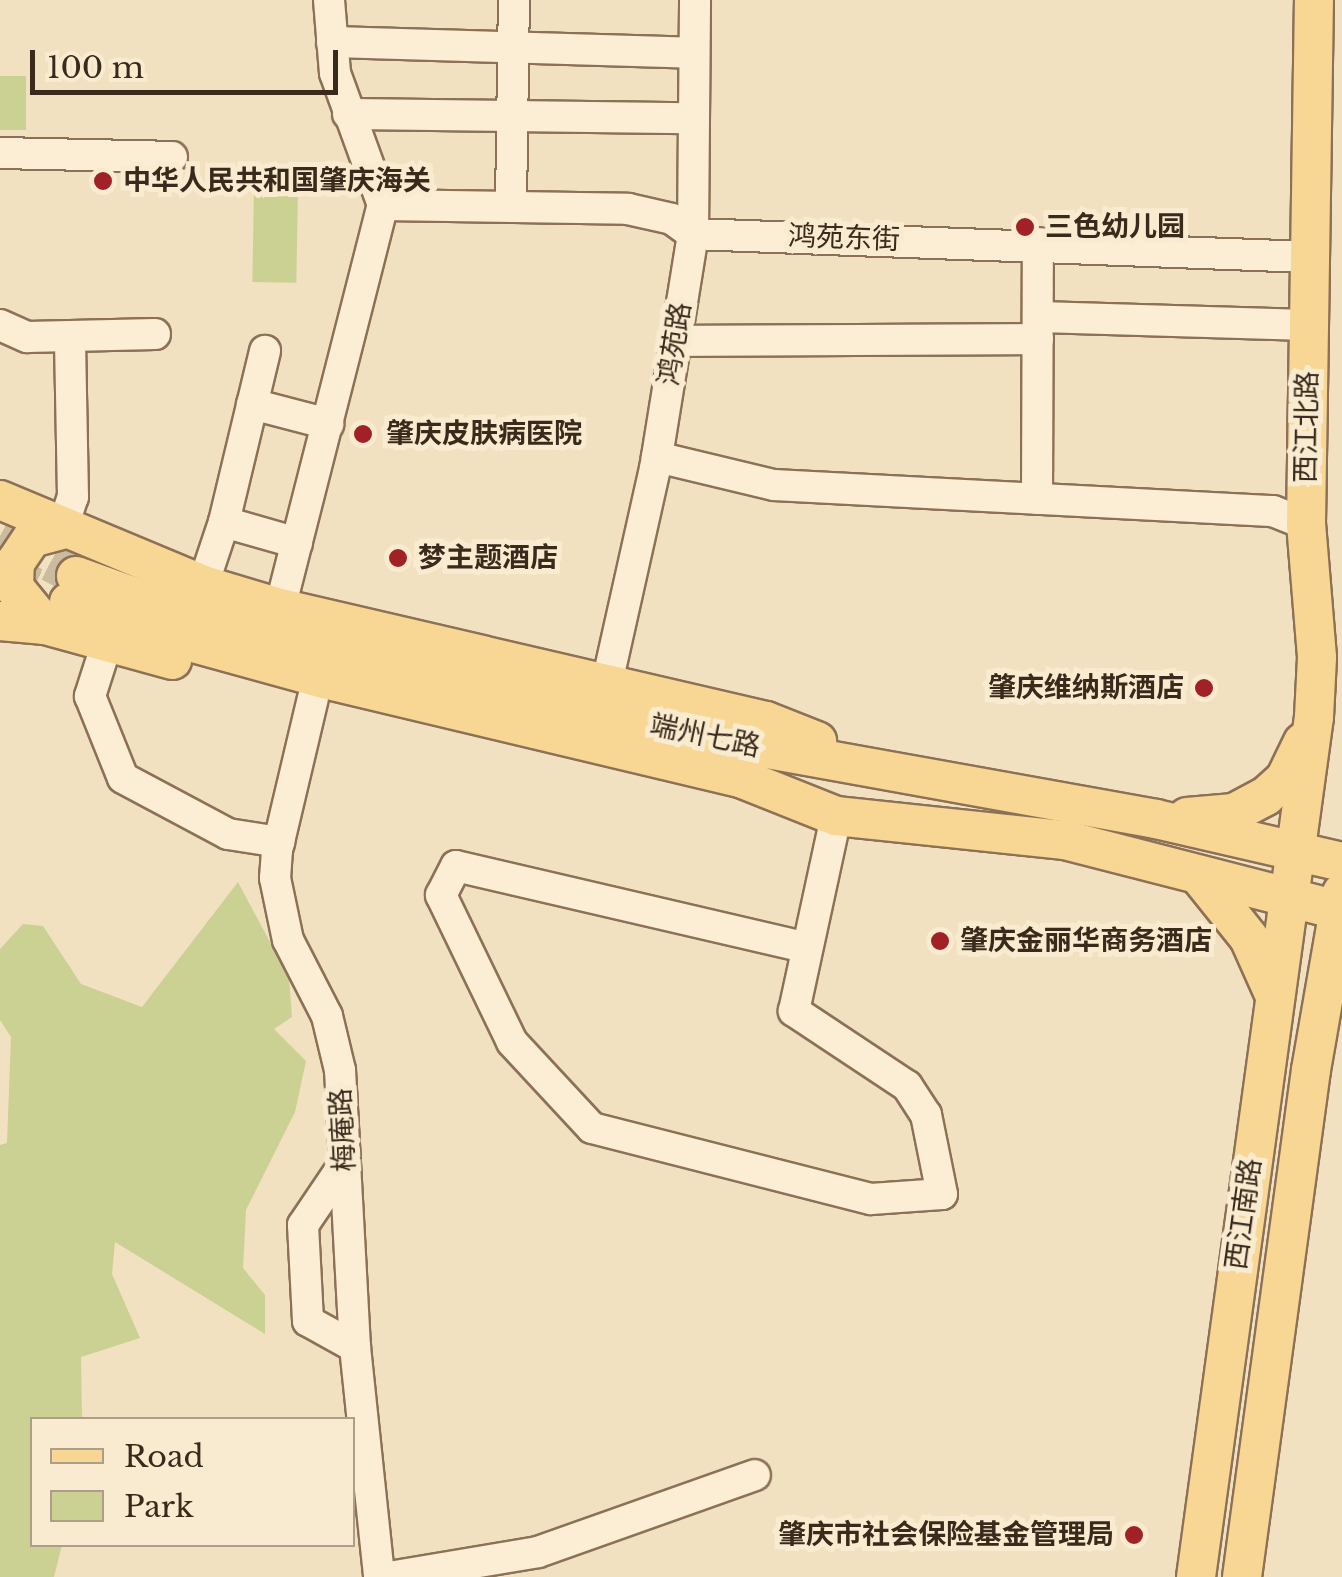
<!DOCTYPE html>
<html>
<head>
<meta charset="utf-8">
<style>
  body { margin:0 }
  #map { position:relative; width:1342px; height:1577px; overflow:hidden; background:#f1e1c0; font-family:"Libre Baskerville","Noto Sans SC",serif }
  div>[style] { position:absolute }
  .green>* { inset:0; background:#cbd093; transform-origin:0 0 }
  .major-tunnel>* { height:38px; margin-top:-19px; transform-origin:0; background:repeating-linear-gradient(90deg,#ccbc9f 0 38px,transparent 0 57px) }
  .roads { filter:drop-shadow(2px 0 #8c7156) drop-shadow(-2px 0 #8c7156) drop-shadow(0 2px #8c7156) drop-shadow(0 -2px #8c7156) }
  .minor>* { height:30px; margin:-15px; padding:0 15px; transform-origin:15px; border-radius:15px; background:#fbeed4 }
  .major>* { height:38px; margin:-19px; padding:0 19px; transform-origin:19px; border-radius:19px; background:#f8d694 }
  .dots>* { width:28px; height:28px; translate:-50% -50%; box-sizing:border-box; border:5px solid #f8ebd0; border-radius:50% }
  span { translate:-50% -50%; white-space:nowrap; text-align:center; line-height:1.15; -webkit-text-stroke:10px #f8ebd0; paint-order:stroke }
  .poi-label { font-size:28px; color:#3a2a1c; font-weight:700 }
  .left { translate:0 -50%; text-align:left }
  .right { translate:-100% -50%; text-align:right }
  .street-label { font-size:28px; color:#3a2a1c }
  .legend { position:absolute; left:30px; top:1417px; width:325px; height:130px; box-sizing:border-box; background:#f8ebd0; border:2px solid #ac9e88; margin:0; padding:12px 18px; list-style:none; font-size:30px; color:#3a2a1c }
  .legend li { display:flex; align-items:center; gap:20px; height:50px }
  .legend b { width:50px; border:2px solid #ac9e88 }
  .scale { position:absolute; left:30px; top:50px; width:308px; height:45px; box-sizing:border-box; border:5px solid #3a2a1c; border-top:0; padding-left:12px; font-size:30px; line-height:35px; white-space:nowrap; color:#3a2a1c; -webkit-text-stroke:8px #f8ebd0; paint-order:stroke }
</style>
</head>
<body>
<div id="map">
  <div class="green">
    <i style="left:0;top:76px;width:26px;height:54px"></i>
    <i style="left:254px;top:187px;width:44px;height:95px;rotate:1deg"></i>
    <i style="clip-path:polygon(238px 882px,289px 978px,292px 1017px,274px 1029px,306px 1061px,295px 1112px,246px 1210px,243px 1268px,265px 1295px,265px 1334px,115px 1242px,112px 1274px,140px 1338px,81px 1357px,82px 1419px,32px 1420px,32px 1544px,62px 1545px,54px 1577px,0 1577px,0 1145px,7px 1143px,11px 1037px,0 1020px,0 949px,23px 924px,43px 926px,81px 984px,142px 1007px)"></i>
  </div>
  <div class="major-tunnel">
    <i style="left:0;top:536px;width:86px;rotate:27.8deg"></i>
    <i style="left:0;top:571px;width:76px;rotate:24.2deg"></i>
  </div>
  <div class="roads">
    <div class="minor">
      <i style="left:332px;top:42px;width:362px;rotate:1.7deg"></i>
      <i style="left:348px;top:114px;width:346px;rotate:0.7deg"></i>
      <i style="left:0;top:153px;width:172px;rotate:1.3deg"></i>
      <i style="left:383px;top:205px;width:245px;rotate:0.9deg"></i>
      <i style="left:628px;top:209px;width:45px;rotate:12.8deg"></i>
      <i style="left:672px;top:219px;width:26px;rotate:36deg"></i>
      <i style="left:693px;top:234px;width:616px;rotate:2.14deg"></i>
      <i style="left:511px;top:207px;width:207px;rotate:-89.2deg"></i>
      <i style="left:1038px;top:317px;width:271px;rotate:1.7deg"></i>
      <i style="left:0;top:325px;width:30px;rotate:24deg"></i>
      <i style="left:27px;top:337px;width:128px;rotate:-1.3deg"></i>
      <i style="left:675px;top:341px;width:363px;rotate:-0.3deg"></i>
      <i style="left:252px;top:404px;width:79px;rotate:14.7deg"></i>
      <i style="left:657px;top:457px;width:120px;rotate:13.5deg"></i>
      <i style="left:774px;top:485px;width:500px;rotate:3deg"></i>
      <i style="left:1273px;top:511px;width:35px;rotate:22deg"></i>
      <i style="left:1037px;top:499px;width:256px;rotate:-89.8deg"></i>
      <i style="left:224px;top:522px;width:76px;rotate:16deg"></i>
      <i style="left:62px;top:530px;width:35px;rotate:-72deg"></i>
      <i style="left:73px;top:497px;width:158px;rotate:-91.1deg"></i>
      <i style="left:203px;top:585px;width:66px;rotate:-71.6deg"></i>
      <i style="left:224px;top:522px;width:176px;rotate:-76.5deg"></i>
      <i style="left:280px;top:608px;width:416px;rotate:-75.7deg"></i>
      <i style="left:383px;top:205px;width:140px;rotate:-110deg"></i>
      <i style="left:335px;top:73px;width:73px;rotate:-94.7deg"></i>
      <i style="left:107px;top:643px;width:56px;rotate:107.8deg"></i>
      <i style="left:90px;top:696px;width:88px;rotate:68.1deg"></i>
      <i style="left:123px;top:778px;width:119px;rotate:28.1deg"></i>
      <i style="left:228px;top:834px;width:52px;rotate:8.9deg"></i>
      <i style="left:607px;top:683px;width:219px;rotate:-77.4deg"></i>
      <i style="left:655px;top:469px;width:238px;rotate:-80.8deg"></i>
      <i style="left:693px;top:234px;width:234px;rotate:-89.5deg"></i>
      <i style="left:313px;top:698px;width:156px;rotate:103.3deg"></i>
      <i style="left:277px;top:850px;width:28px;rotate:94deg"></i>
      <i style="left:275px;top:878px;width:63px;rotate:78.2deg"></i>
      <i style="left:288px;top:940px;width:85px;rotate:62.8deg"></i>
      <i style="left:327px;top:1016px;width:56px;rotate:76.5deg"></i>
      <i style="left:340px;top:1070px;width:277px;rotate:86.9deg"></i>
      <i style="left:355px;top:1347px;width:231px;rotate:84deg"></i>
      <i style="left:804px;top:947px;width:357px;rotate:-166.9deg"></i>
      <i style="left:456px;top:866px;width:33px;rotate:117deg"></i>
      <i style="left:441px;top:895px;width:163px;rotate:64.2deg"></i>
      <i style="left:512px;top:1042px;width:117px;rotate:47.1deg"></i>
      <i style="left:592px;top:1128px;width:288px;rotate:14.3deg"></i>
      <i style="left:871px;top:1199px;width:71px;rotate:-4deg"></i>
      <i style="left:942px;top:1194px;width:81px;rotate:-101.4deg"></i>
      <i style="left:926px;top:1115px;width:35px;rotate:-123deg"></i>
      <i style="left:907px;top:1086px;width:136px;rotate:-146.4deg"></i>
      <i style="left:794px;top:1011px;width:199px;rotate:-77.8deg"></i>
      <i style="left:345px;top:1163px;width:75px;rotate:124.1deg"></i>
      <i style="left:303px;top:1225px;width:96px;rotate:87deg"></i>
      <i style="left:308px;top:1321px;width:54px;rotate:29deg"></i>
      <i style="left:389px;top:1577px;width:151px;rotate:-9.5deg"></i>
      <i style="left:538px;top:1552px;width:230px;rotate:-19.5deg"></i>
    </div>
    <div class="major">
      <i style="left:0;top:500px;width:220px;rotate:22.7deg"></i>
      <i style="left:203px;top:585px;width:80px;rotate:16.6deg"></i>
      <i style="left:280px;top:608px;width:499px;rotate:13.1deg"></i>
      <i style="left:766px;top:721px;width:55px;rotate:21.4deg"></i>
      <i style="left:76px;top:576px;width:104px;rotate:19.7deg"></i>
      <i style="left:174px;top:611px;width:430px;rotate:13.6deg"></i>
      <i style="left:592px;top:712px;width:168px;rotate:12deg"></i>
      <i style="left:756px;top:747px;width:406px;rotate:10.2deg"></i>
      <i style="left:1156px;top:819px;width:191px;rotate:13deg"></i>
      <i style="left:69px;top:602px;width:123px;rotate:18.4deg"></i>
      <i style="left:186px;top:641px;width:143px;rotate:15.4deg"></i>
      <i style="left:324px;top:679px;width:431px;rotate:13.4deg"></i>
      <i style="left:743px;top:779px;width:100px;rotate:21.7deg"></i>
      <i style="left:836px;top:816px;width:230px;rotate:6deg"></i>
      <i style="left:1065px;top:840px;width:286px;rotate:14.4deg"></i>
      <i style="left:0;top:621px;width:45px;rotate:5.1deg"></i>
      <i style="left:45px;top:625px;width:132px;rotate:15.4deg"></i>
      <i style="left:45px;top:625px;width:49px;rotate:-129.2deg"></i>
      <i style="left:14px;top:587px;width:24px;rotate:-88deg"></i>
      <i style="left:15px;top:563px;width:30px;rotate:-56deg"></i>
      <i style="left:32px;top:538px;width:31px;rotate:-15deg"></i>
      <i style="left:1187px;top:817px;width:47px;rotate:-4.9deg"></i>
      <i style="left:1234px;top:813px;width:36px;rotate:-28deg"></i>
      <i style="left:1266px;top:796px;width:25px;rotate:-42deg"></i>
      <i style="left:1285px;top:779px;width:41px;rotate:-64.1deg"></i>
      <i style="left:1201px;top:878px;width:77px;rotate:51.3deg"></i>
      <i style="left:1249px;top:938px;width:61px;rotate:65.9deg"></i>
      <i style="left:1196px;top:1577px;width:868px;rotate:-82.19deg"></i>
      <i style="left:1314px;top:717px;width:60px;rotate:-87.1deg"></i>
      <i style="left:1317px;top:657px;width:133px;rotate:-94.7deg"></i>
      <i style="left:1306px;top:524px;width:524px;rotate:-89.13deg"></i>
      <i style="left:1242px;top:1577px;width:512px;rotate:-82.25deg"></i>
      <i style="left:1311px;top:1070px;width:180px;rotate:-80.1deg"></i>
    </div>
  </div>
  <div class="dots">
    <i style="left:103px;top:181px;background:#a02126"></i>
    <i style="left:1025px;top:227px;background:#a02126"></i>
    <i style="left:363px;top:434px;background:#a02126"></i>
    <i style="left:398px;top:558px;background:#a02126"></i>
    <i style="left:1204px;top:688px;background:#a02126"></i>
    <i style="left:940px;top:941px;background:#a02126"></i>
    <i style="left:1134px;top:1535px;background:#a02126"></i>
  </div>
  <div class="poi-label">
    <span class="left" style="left:123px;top:181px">中华人民共和国肇庆海关</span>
    <span class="left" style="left:1045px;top:227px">三色幼儿园</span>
    <span class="left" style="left:386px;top:434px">肇庆皮肤病医院</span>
    <span class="left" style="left:418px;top:558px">梦主题酒店</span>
    <span class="right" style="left:1184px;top:688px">肇庆维纳斯酒店</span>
    <span class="left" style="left:960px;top:941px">肇庆金丽华商务酒店</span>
    <span class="right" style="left:1114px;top:1535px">肇庆市社会保险基金管理局</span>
  </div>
  <div class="street-label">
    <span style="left:844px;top:238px;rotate:2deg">鸿苑东街</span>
    <span style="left:675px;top:344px;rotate:-81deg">鸿苑路</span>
    <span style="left:1307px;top:427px;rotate:-89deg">西江北路</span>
    <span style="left:705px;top:736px;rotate:12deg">端州七路</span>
    <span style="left:343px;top:1130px;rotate:-93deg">梅庵路</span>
    <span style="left:1244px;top:1214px;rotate:-82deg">西江南路</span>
  </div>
  <ul class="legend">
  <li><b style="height:12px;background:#f8d694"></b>Road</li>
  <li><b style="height:28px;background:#cbd093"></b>Park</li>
  </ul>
  <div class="scale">100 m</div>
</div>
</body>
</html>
